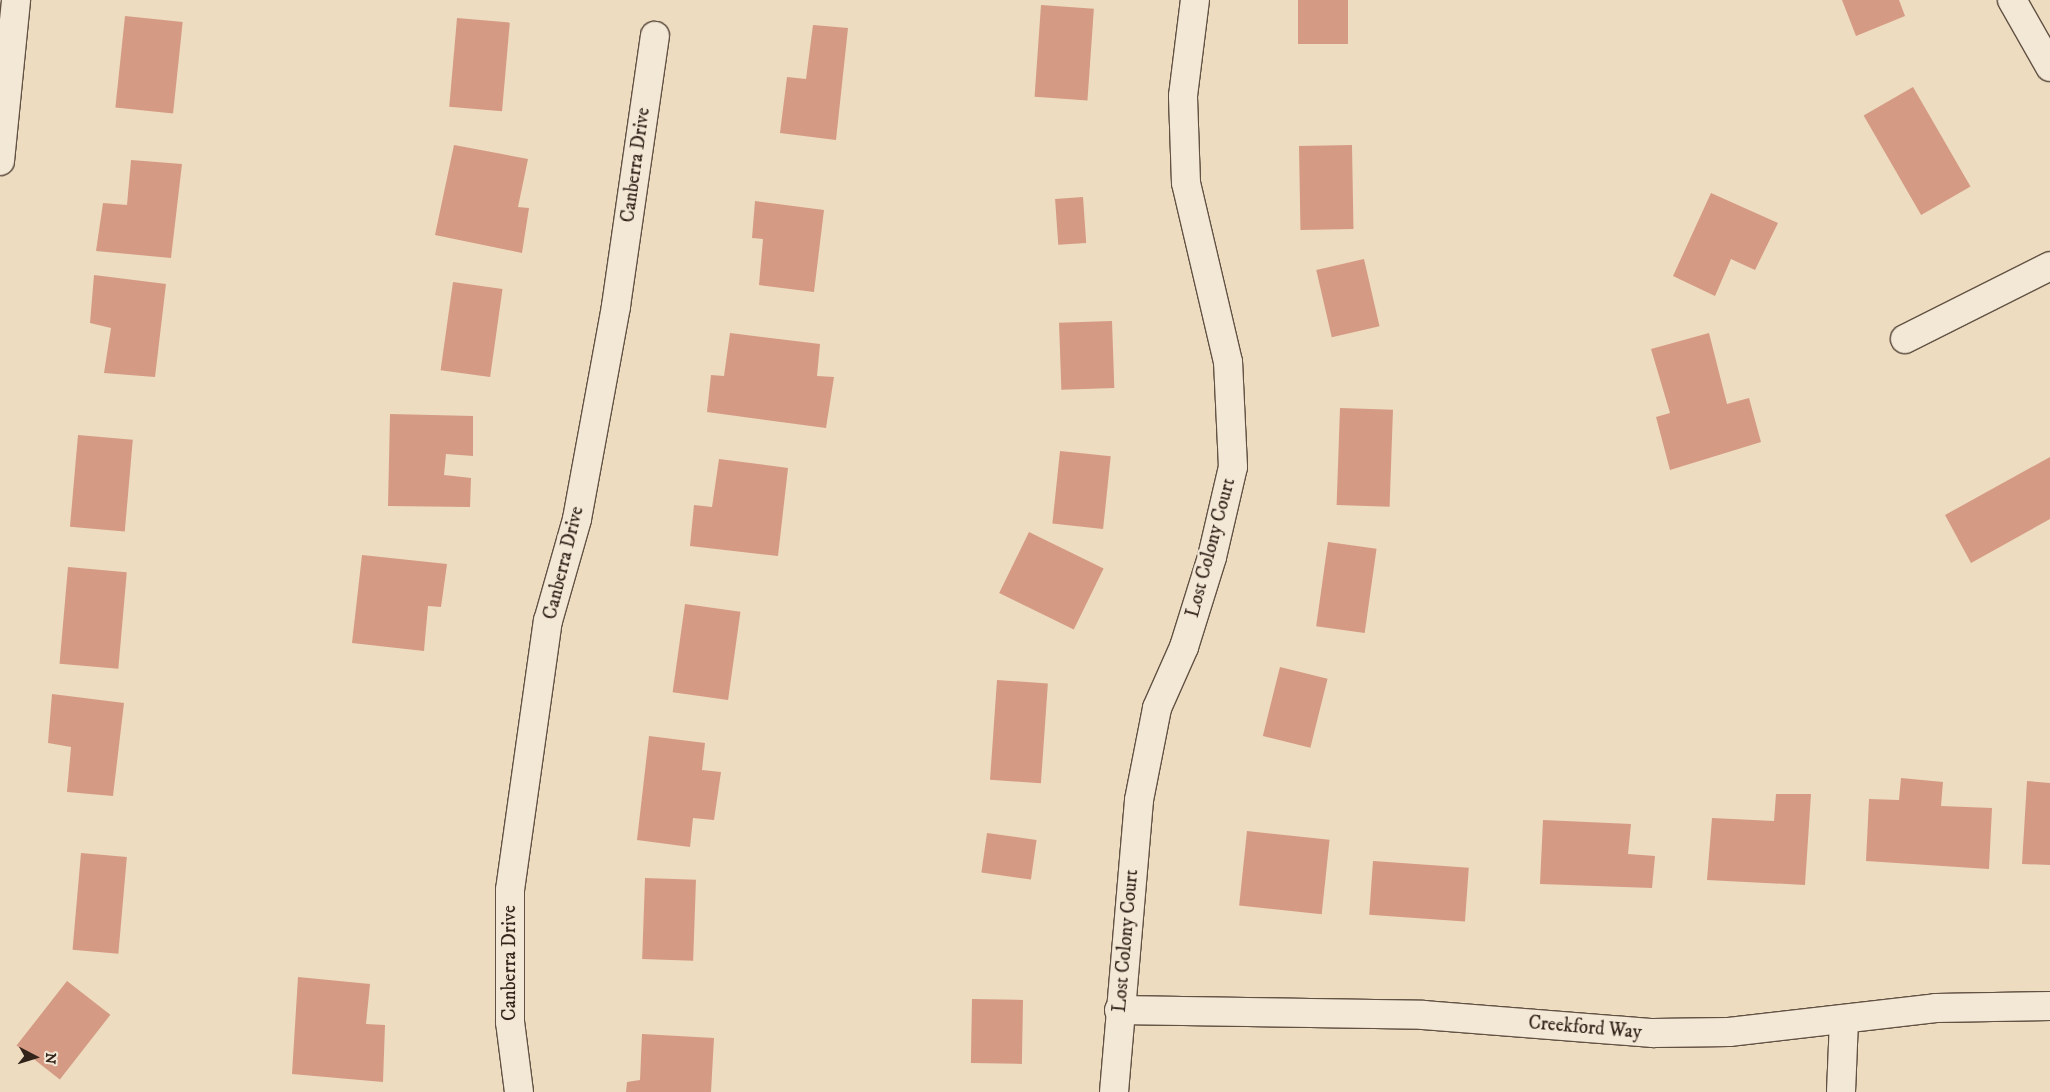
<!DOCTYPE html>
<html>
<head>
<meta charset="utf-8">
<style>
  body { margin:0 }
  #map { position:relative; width:2050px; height:1092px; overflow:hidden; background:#eddcc0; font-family:"IM FELL DW Pica",serif }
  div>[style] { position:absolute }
  .building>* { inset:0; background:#d59a83; transform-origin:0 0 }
  .roads { filter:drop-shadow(1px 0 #625244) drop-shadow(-1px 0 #625244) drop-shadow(0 1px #625244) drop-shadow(0 -1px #625244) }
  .street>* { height:28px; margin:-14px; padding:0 14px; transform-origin:14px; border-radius:14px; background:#f3e8d6 }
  span { translate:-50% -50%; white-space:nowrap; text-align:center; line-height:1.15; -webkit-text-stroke:5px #f3e8d6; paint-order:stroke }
  .street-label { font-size:19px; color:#33241b }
  .north { position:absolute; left:10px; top:1032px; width:50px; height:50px; -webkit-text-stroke:4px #f3e8d6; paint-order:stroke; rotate:95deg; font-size:14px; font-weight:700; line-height:20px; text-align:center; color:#33241b }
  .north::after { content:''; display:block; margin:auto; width:18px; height:22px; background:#33241b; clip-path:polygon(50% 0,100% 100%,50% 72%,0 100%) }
</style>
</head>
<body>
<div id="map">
  <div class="building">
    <i style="left:1298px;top:0;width:50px;height:44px"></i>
    <i style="clip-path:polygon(1842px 0,1899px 0,1905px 16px,1856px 36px)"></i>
    <i style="left:1041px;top:5px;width:53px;height:92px;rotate:4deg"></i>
    <i style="left:125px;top:16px;width:58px;height:92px;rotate:6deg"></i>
    <i style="left:457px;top:18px;width:53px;height:89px;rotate:5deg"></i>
    <i style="clip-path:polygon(813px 25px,848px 28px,836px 140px,780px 133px,787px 77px,806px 79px)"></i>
    <i style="left:1913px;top:87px;width:115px;height:57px;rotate:60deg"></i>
    <i style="clip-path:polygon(454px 145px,528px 159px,518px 207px,529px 208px,522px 253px,435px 235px)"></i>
    <i style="left:1352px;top:145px;width:84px;height:53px;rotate:89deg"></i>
    <i style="clip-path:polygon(131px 160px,182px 164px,171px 258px,96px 251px,103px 203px,127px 205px)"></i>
    <i style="clip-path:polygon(1711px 193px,1778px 223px,1755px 270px,1731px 259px,1715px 296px,1673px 276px)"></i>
    <i style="left:1083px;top:197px;width:46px;height:28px;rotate:86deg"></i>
    <i style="clip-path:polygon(755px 201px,824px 210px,814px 292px,759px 285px,763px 239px,752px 238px)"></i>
    <i style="left:1364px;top:259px;width:69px;height:49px;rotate:77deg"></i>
    <i style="clip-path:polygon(94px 275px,166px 284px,155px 377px,104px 373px,111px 328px,90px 323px)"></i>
    <i style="left:453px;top:282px;width:50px;height:89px;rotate:8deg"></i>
    <i style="left:1112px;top:321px;width:67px;height:53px;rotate:88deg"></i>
    <i style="clip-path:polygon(730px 333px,820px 344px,817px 376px,834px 377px,826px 428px,707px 412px,711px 375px,724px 376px)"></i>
    <i style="clip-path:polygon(1709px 333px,1727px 404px,1749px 398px,1761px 442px,1670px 470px,1656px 417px,1670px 413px,1651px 349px)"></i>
    <i style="left:1340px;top:408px;width:53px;height:97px;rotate:2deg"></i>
    <i style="clip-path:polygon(390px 414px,473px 416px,473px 456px,446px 454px,444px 475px,471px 478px,470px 507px,388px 506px)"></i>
    <i style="left:78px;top:435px;width:55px;height:92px;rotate:5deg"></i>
    <i style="left:1060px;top:451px;width:51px;height:73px;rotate:6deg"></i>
    <i style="clip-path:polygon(2050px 457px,2050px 519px,1971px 563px,1945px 515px)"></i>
    <i style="clip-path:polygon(719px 459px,788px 468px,778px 556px,690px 546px,694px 505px,712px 507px)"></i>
    <i style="left:1029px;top:532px;width:83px;height:68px;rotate:26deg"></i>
    <i style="left:1328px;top:542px;width:49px;height:85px;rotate:8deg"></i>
    <i style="clip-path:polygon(362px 555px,447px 564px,441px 607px,428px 606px,424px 651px,352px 643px)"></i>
    <i style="left:68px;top:567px;width:59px;height:97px;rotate:5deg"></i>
    <i style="left:685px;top:604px;width:56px;height:89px;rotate:8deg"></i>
    <i style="left:1280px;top:667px;width:49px;height:71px;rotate:14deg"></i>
    <i style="left:997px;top:680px;width:51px;height:100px;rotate:4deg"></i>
    <i style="clip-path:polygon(52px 694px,124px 703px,113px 796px,67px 792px,71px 747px,48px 743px)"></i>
    <i style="clip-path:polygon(649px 736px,705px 743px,702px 770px,721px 772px,714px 820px,693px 818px,690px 847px,637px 840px)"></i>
    <i style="clip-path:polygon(1901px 778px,1943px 782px,1941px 806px,1992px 808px,1989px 869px,1866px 861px,1869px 799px,1899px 800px)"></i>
    <i style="clip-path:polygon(2027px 781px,2050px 783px,2050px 865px,2022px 864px)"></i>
    <i style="clip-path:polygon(1776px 794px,1811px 794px,1805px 885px,1707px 880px,1712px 818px,1774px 821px)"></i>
    <i style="clip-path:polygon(1543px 820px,1631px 824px,1628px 854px,1655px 856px,1652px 888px,1540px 884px)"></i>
    <i style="left:1247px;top:831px;width:83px;height:75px;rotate:6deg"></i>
    <i style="left:987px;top:833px;width:50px;height:40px;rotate:8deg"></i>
    <i style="left:81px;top:853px;width:46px;height:97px;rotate:5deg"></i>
    <i style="left:1373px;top:861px;width:96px;height:54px;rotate:4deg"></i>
    <i style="left:645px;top:878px;width:51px;height:81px;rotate:2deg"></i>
    <i style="clip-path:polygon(298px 977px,370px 984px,366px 1024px,385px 1025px,383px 1082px,292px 1074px)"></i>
    <i style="left:67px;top:981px;width:55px;height:82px;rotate:38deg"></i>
    <i style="left:972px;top:999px;width:51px;height:64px;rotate:1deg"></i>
    <i style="clip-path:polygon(642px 1034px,714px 1038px,711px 1092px,626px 1092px,627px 1082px,640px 1080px)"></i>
  </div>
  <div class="roads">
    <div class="street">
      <i style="left:2012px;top:0;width:77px;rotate:60.4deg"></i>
      <i style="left:0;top:161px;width:162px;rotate:-84.3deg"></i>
      <i style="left:1905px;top:339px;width:162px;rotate:-26.7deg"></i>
      <i style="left:1119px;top:1010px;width:304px;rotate:0.9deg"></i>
      <i style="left:1423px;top:1015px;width:231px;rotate:4.5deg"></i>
      <i style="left:1653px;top:1033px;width:76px;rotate:-0.8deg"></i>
      <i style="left:1729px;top:1032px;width:208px;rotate:-6.6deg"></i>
      <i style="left:1936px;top:1008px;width:114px;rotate:-1deg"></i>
      <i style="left:519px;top:1092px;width:71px;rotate:-97.3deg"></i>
      <i style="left:510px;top:1022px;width:132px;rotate:-90deg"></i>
      <i style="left:510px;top:890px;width:272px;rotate:-82deg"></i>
      <i style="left:548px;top:621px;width:106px;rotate:-74.1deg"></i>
      <i style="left:577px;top:519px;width:217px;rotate:-79.6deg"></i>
      <i style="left:616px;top:306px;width:273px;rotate:-81.8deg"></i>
      <i style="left:1114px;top:1092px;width:293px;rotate:-85.1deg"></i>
      <i style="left:1139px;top:800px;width:94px;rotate:-78.9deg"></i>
      <i style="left:1157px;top:708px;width:67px;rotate:-66.1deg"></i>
      <i style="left:1184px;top:647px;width:94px;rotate:-72.7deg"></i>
      <i style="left:1212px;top:557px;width:92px;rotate:-76.9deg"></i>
      <i style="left:1233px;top:467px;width:105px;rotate:-92.7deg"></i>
      <i style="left:1228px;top:362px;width:184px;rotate:-103.2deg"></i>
      <i style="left:1186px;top:183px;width:87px;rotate:-92deg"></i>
      <i style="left:1183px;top:96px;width:97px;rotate:-82.9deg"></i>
      <i style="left:1841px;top:1092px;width:73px;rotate:-87.6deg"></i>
    </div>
  </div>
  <div class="street-label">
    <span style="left:636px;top:165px;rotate:-82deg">Canberra Drive</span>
    <span style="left:1211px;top:548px;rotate:-75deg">Lost Colony Court</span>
    <span style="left:564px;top:563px;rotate:-76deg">Canberra Drive</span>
    <span style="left:1126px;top:941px;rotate:-85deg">Lost Colony Court</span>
    <span style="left:510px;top:963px;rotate:-90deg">Canberra Drive</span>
    <span style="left:1585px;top:1028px;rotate:5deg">Creekford Way</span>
  </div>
  <div class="north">N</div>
</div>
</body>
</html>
